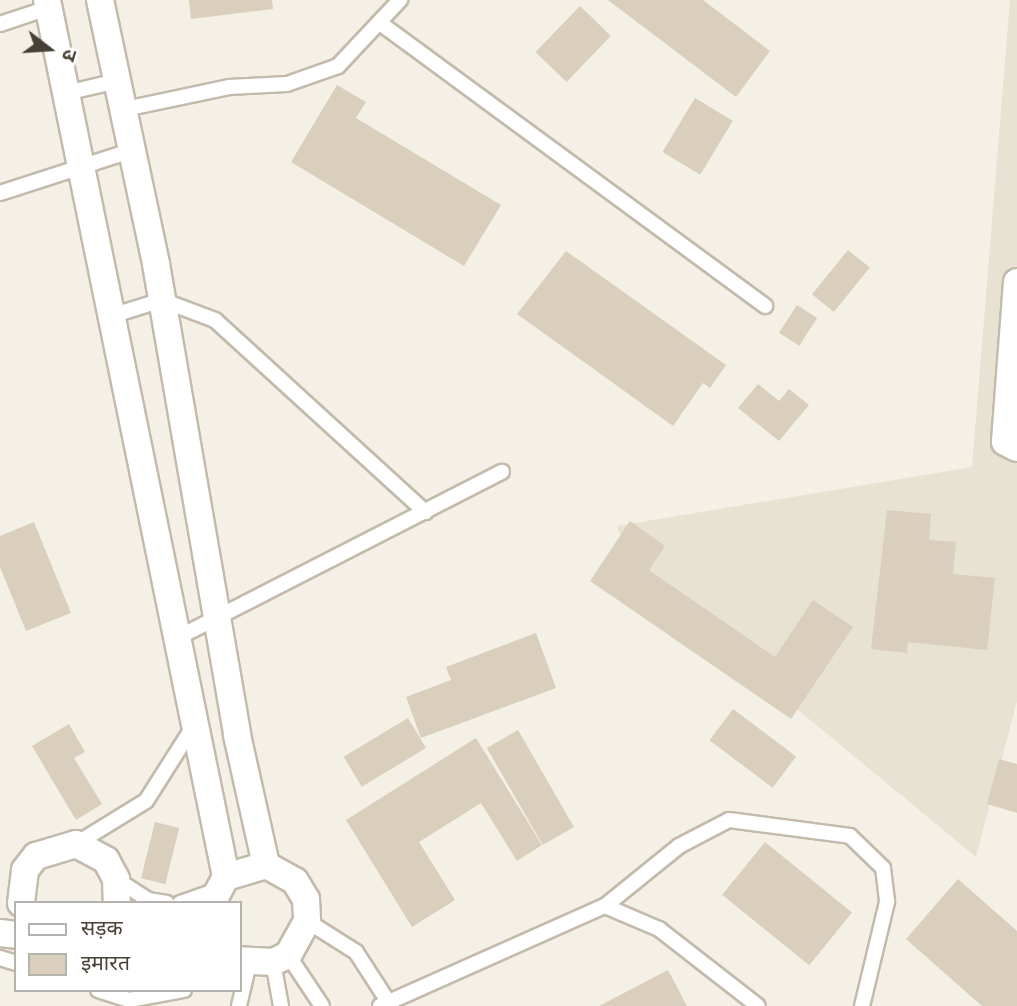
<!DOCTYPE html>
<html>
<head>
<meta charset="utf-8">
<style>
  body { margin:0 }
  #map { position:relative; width:1017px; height:1006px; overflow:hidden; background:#f4f0e6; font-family:"Work Sans","Noto Sans Devanagari",sans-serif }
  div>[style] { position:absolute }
  .residential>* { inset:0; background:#e8e2d3 }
  .building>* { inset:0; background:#dacebd; transform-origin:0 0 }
  .roads { filter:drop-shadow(2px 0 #c3baab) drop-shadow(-2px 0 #c3baab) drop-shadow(0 2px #c3baab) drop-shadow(0 -2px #c3baab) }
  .service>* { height:14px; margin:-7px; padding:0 7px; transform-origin:7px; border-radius:7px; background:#fff }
  .minor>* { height:26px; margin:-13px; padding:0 13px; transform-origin:13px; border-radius:13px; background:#fff }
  span { translate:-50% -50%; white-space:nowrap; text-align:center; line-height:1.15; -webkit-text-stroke:6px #fff; paint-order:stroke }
  .legend { position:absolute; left:14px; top:901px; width:228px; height:91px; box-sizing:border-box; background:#fff; border:2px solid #b5b3ae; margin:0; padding:9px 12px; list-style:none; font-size:21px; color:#474035 }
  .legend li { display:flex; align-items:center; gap:14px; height:35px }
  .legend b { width:35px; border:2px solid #b5b3ae }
  .north { position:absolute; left:14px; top:14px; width:70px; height:70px; -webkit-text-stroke:5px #fff; paint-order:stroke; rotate:107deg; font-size:19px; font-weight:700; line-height:28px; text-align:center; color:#474035 }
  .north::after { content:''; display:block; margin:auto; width:24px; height:32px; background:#474035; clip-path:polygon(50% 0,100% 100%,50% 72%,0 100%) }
</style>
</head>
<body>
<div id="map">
  <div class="residential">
    <i style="clip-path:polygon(1010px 0,1017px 0,1017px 701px,976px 857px,636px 576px,617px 526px,972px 467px)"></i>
  </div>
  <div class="building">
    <i style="clip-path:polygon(189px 0,272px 0,273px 9px,191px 19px)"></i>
    <i style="clip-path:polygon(608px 0,703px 0,770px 51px,736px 97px)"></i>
    <i style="left:580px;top:6px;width:43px;height:64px;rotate:44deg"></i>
    <i style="clip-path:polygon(337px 85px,366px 102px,356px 118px,501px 205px,464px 266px,291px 162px)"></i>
    <i style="left:695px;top:98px;width:44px;height:63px;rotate:31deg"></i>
    <i style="left:848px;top:250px;width:28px;height:57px;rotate:39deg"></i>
    <i style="clip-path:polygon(566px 251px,726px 365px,710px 388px,703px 383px,673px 426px,517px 314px)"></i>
    <i style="left:797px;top:305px;width:24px;height:33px;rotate:33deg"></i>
    <i style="clip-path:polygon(758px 384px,779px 401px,789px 389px,809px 405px,779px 441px,738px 408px)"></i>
    <i style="clip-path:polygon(887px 510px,931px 514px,929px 540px,956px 542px,953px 574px,995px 578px,987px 650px,908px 642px,907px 653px,871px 649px)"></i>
    <i style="clip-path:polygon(630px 521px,665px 546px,649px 570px,775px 657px,813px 600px,853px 627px,791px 719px,590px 581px)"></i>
    <i style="clip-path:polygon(34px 522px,71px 613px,26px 631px,0 567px,0 536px)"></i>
    <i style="clip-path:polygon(536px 633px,556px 688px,421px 738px,406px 697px,451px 680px,446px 667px)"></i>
    <i style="left:733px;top:709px;width:79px;height:39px;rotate:37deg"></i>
    <i style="left:408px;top:718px;width:35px;height:75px;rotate:59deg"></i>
    <i style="clip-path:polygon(69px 724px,85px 752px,74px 758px,102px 804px,76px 820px,32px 746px)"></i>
    <i style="left:518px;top:730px;width:112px;height:36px;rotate:60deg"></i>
    <i style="clip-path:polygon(476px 738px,542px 845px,517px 861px,481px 803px,419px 842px,455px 900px,412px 927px,346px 820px)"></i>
    <i style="clip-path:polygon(999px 759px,1017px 764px,1017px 813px,987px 804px)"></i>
    <i style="left:155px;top:822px;width:25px;height:58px;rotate:14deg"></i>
    <i style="left:765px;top:842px;width:112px;height:68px;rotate:39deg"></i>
    <i style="clip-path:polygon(958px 879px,1017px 931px,1017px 1006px,982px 1006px,906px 939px)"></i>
    <i style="clip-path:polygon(668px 970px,687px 1006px,599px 1006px)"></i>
  </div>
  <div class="roads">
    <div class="service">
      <i style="left:380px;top:23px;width:478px;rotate:36.3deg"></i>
      <i style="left:0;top:24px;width:51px;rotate:-18.4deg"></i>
      <i style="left:66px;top:93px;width:52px;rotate:-13.2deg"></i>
      <i style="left:125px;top:109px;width:106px;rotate:-11.9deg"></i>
      <i style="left:229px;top:87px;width:58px;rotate:-3deg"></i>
      <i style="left:287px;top:84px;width:54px;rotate:-19.4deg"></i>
      <i style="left:338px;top:66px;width:91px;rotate:-46.8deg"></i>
      <i style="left:0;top:193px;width:140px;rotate:-17.9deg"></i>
      <i style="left:111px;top:316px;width:53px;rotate:-17.4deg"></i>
      <i style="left:162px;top:300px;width:57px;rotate:20.7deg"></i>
      <i style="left:215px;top:320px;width:285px;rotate:42.4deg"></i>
      <i style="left:177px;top:638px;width:365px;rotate:-27.1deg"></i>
      <i style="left:76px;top:844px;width:82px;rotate:-31.6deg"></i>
      <i style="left:146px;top:801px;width:88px;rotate:-57.6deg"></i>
      <i style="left:116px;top:879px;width:38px;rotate:33deg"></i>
      <i style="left:148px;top:900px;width:19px;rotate:9deg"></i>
      <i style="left:180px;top:903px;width:37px;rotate:-19deg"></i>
      <i style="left:605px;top:906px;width:95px;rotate:-39deg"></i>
      <i style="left:679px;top:846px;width:56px;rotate:-27.5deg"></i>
      <i style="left:729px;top:820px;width:122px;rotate:7.5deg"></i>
      <i style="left:850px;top:836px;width:46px;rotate:44.1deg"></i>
      <i style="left:883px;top:868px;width:34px;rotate:83deg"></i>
      <i style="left:887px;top:902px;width:107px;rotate:103.5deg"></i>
      <i style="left:307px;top:921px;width:58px;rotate:32.3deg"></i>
      <i style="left:356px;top:952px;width:64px;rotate:57.1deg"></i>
      <i style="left:288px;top:955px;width:61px;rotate:56.3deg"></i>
      <i style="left:0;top:958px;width:17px;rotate:17deg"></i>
      <i style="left:273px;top:962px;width:45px;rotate:79.7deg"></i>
      <i style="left:98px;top:990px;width:33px;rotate:18deg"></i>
      <i style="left:129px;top:1000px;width:56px;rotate:-10.3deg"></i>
      <i style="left:239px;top:1006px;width:44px;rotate:-76.9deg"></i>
      <i style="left:380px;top:1006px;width:246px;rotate:-24deg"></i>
      <i style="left:605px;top:906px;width:59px;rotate:23.1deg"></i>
      <i style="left:659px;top:929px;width:125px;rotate:37.9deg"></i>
    </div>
    <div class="minor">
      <i style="left:47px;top:0;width:895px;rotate:78.46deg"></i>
      <i style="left:100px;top:0;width:270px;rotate:78deg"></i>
      <i style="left:156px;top:264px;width:478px;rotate:80.2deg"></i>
      <i style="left:237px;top:735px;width:133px;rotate:77.4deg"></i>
      <i style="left:1017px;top:282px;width:160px;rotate:94.3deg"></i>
      <i style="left:1005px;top:442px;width:13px;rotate:27deg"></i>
      <i style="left:21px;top:903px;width:33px;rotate:-83deg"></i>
      <i style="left:25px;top:870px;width:18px;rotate:-52deg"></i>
      <i style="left:36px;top:856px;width:42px;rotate:-16.7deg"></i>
      <i style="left:76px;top:844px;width:34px;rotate:28deg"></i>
      <i style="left:106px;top:860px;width:21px;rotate:62deg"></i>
      <i style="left:116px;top:879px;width:24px;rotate:88deg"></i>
      <i style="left:212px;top:903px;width:30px;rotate:-62deg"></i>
      <i style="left:226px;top:877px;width:42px;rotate:-16.7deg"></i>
      <i style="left:266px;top:865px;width:33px;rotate:29deg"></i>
      <i style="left:295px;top:881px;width:21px;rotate:59deg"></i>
      <i style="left:306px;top:899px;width:22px;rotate:87deg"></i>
      <i style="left:307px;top:921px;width:39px;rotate:119deg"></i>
      <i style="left:288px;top:955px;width:17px;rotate:155deg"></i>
      <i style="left:273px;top:962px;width:33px;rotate:-177deg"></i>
      <i style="left:0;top:933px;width:16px;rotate:7deg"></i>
    </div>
  </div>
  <ul class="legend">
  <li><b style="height:9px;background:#fff"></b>सड़क</li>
  <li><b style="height:19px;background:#dacebd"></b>इमारत</li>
  </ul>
  <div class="north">उ</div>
</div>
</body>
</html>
